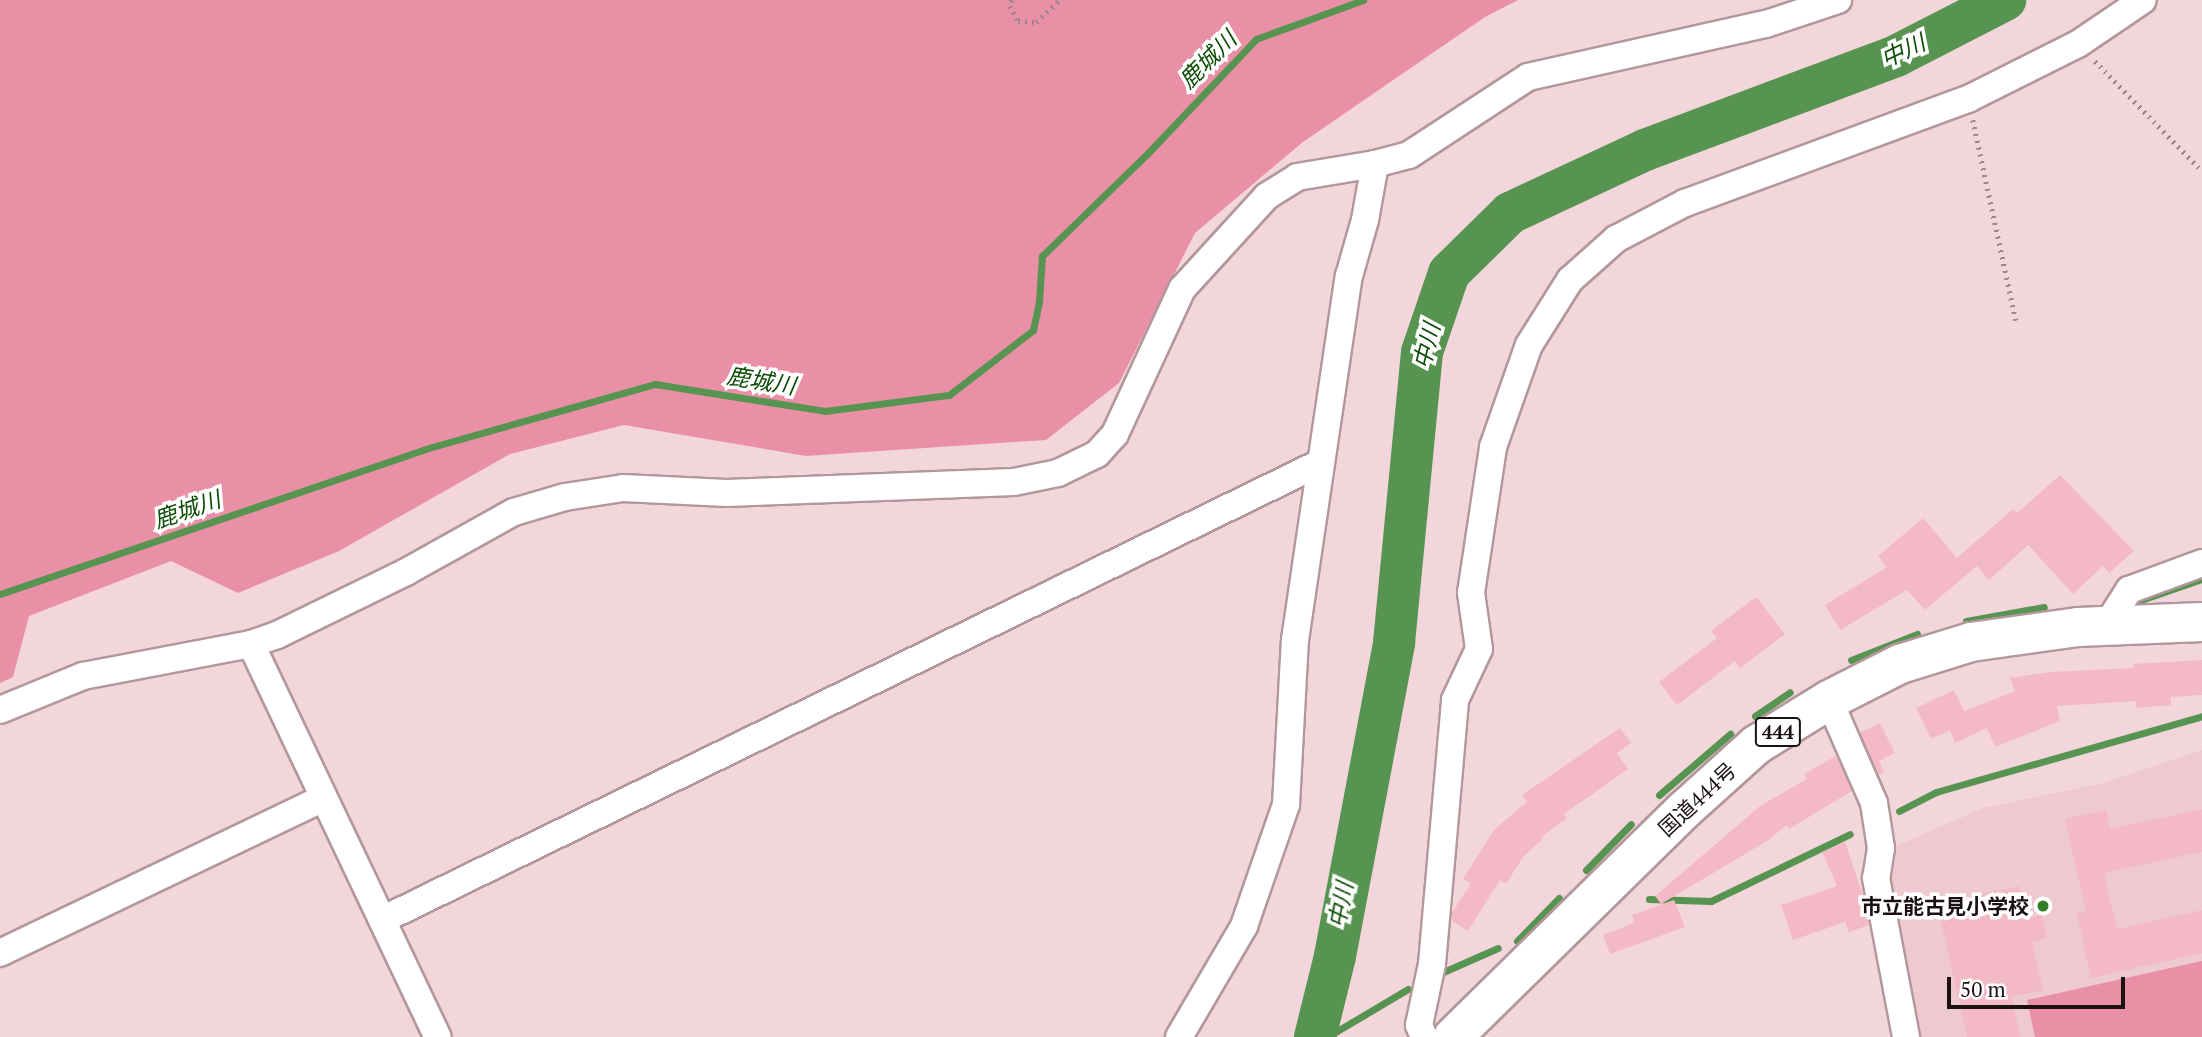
<!DOCTYPE html>
<html>
<head>
<meta charset="utf-8">
<style>
  body { margin:0 }
  #map { position:relative; width:2202px; height:1037px; overflow:hidden; background:#f3d6dc; font-family:"PT Serif","Noto Sans JP",serif }
  div>[style] { position:absolute }
  .built>* { inset:0; background:#eec9d1 }
  .green>* { inset:0; background:#e990a6 }
  .stream>* { height:7px; margin:-3.5px; padding:0 3.5px; transform-origin:3.5px; border-radius:3.5px; background:#589451 }
  .river>* { height:42px; margin:-21px; padding:0 21px; transform-origin:21px; border-radius:21px; background:#589451 }
  .building>* { inset:0; background:#f4b9c6 }
  .path>* { height:4.5px; margin-top:-2.25px; transform-origin:0; background:repeating-linear-gradient(90deg,#9b868a 0 2px,transparent 0 7px) }
  .roads { filter:drop-shadow(2px 0 #b2979c) drop-shadow(-2px 0 #b2979c) drop-shadow(0 2px #b2979c) drop-shadow(0 -2px #b2979c) }
  .street>* { height:26px; margin:-13px; padding:0 13px; transform-origin:13px; border-radius:13px; background:#fff }
  .highway>* { height:38px; margin:-19px; padding:0 19px; transform-origin:19px; border-radius:19px; background:#fff }
  .dots>* { width:19px; height:19px; translate:-50% -50%; box-sizing:border-box; border:4px solid #fff; border-radius:50% }
  span { translate:-50% -50%; white-space:nowrap; text-align:center; line-height:1.15; -webkit-text-stroke:7px #fff; paint-order:stroke }
  .shield-label span { padding:2px 5px; background:#fff; border:2px solid; border-radius:5px; -webkit-text-stroke-width:0 }
  .shield-label { font-size:19px; color:#1b1113; font-weight:700 }
  .street-label { font-size:21px; color:#1b1113 }
  .poi-label { font-size:21px; color:#1b1113; font-weight:700 }
  .right { translate:-100% -50%; text-align:right }
  .water-label { font-size:23px; color:#0d4e07; font-style:italic }
  .scale { position:absolute; left:1947px; top:977px; width:178px; height:32px; box-sizing:border-box; border:4px solid #1b1113; border-top:0; padding-left:9px; font-size:21px; line-height:24px; white-space:nowrap; color:#1b1113; -webkit-text-stroke:5px #fff; paint-order:stroke }
</style>
</head>
<body>
<div id="map">
  <div class="built">
    <i style="clip-path:polygon(2202px 750px,2202px 1037px,1910px 1037px,1880px 882px,1889px 849px,1983px 808px,2099px 784px)"></i>
  </div>
  <div class="green">
    <i style="clip-path:polygon(0 0,1518px 0,1485px 17px,1303px 142px,1195px 233px,1119px 383px,1046px 440px,806px 456px,624px 425px,510px 454px,339px 551px,238px 593px,171px 561px,29px 616px,13px 677px,0 683px)"></i>
    <i style="clip-path:polygon(2202px 961px,2202px 1037px,2035px 1037px,2027px 1000px)"></i>
  </div>
  <div class="stream">
    <i style="left:0;top:594px;width:456px;rotate:-18.8deg"></i>
    <i style="left:432px;top:447px;width:232px;rotate:-15.8deg"></i>
    <i style="left:655px;top:384px;width:172px;rotate:9deg"></i>
    <i style="left:825px;top:411px;width:125px;rotate:-7.4deg"></i>
    <i style="left:949px;top:395px;width:106px;rotate:-37.7deg"></i>
    <i style="left:1033px;top:330px;width:29px;rotate:-78deg"></i>
    <i style="left:1039px;top:302px;width:46px;rotate:-86.3deg"></i>
    <i style="left:1042px;top:256px;width:146px;rotate:-44.2deg"></i>
    <i style="left:1147px;top:154px;width:158px;rotate:-46.5deg"></i>
    <i style="left:1256px;top:39px;width:114px;rotate:-20deg"></i>
    <i style="left:2141px;top:600px;width:65px;rotate:-19deg"></i>
    <i style="left:1966px;top:621px;width:79px;rotate:-10.2deg"></i>
    <i style="left:1851px;top:660px;width:71px;rotate:-21.5deg"></i>
    <i style="left:1755px;top:716px;width:42px;rotate:-34.4deg"></i>
    <i style="left:1659px;top:795px;width:94px;rotate:-40.7deg"></i>
    <i style="left:1899px;top:811px;width:42px;rotate:-27.2deg"></i>
    <i style="left:1936px;top:792px;width:277px;rotate:-15.9deg"></i>
    <i style="left:1586px;top:870px;width:64px;rotate:-45.6deg"></i>
    <i style="left:1649px;top:899px;width:62px;rotate:1.8deg"></i>
    <i style="left:1711px;top:901px;width:154px;rotate:-25.7deg"></i>
    <i style="left:1517px;top:941px;width:60px;rotate:-45.7deg"></i>
    <i style="left:1441px;top:973px;width:62px;rotate:-23.7deg"></i>
    <i style="left:1327px;top:1037px;width:94px;rotate:-30.7deg"></i>
  </div>
  <div class="river">
    <i style="left:1315px;top:1037px;width:83px;rotate:-76.1deg"></i>
    <i style="left:1335px;top:956px;width:319px;rotate:-79.3deg"></i>
    <i style="left:1394px;top:643px;width:292px;rotate:-84.5deg"></i>
    <i style="left:1422px;top:352px;width:83px;rotate:-71.1deg"></i>
    <i style="left:1449px;top:273px;width:86px;rotate:-44.5deg"></i>
    <i style="left:1510px;top:213px;width:149px;rotate:-25deg"></i>
    <i style="left:1645px;top:150px;width:268px;rotate:-20.5deg"></i>
    <i style="left:1896px;top:56px;width:123px;rotate:-27.2deg"></i>
  </div>
  <div class="building">
    <i style="clip-path:polygon(2060px 475px,2134px 551px,2109px 573px,2103px 566px,2073px 594px,2028px 545px,1989px 580px,1977px 566px,1925px 610px,1907px 590px,1840px 630px,1825px 605px,1887px 567px,1878px 556px,1923px 518px,1957px 558px,2013px 509px,2017px 513px)"></i>
    <i style="clip-path:polygon(1756px 597px,1785px 634px,1740px 668px,1735px 661px,1677px 705px,1659px 682px,1717px 638px,1711px 631px)"></i>
    <i style="clip-path:polygon(2202px 660px,2202px 695px,2171px 697px,2171px 705px,2136px 708px,2136px 701px,2057px 706px,2060px 721px,1995px 747px,1987px 728px,1955px 743px,1950px 730px,1931px 739px,1916px 708px,1954px 690px,1964px 711px,2015px 691px,2010px 678px,2052px 672px,2134px 668px,2133px 664px)"></i>
    <i style="clip-path:polygon(1880px 723px,1895px 753px,1879px 761px,1884px 772px,1879px 775px,1860px 733px)"></i>
    <i style="clip-path:polygon(1620px 728px,1631px 743px,1617px 753px,1628px 769px,1564px 814px,1567px 818px,1541px 837px,1543px 839px,1523px 857px,1506px 884px,1500px 880px,1468px 931px,1452px 921px,1452px 913px,1471px 883px,1463px 879px,1494px 830px,1527px 802px,1522px 795px)"></i>
    <i style="clip-path:polygon(1836px 756px,1852px 791px,1789px 829px,1787px 825px,1767px 841px,1661px 904px,1655px 896px,1760px 806px,1807px 779px,1804px 774px)"></i>
    <i style="clip-path:polygon(2202px 809px,2202px 852px,2104px 873px,2117px 929px,2202px 910px,2202px 953px,2091px 978px,2077px 914px,2086px 912px,2065px 819px,2106px 810px,2110px 829px)"></i>
    <i style="clip-path:polygon(1845px 842px,1864px 898px,1869px 925px,1849px 932px,1845px 922px,1793px 940px,1781px 905px,1837px 886px,1822px 852px)"></i>
    <i style="clip-path:polygon(2019px 886px,2026px 918px,2042px 915px,2047px 938px,2032px 942px,2043px 990px,2012px 997px,2020px 1037px,1967px 1037px,1937px 904px)"></i>
    <i style="clip-path:polygon(1674px 900px,1685px 927px,1610px 954px,1603px 935px,1634px 923px,1632px 915px)"></i>
  </div>
  <div class="path">
    <i style="left:1012px;top:0;width:6px;rotate:108deg"></i>
    <i style="left:1010px;top:6px;width:17px;rotate:62deg"></i>
    <i style="left:1018px;top:21px;width:18px;rotate:3deg"></i>
    <i style="left:1036px;top:22px;width:33px;rotate:-43deg"></i>
    <i style="left:2095px;top:61px;width:153px;rotate:45.8deg"></i>
    <i style="left:1973px;top:120px;width:205px;rotate:77.9deg"></i>
  </div>
  <div class="roads">
    <div class="street">
      <i style="left:2106px;top:626px;width:43px;rotate:-57.4deg"></i>
      <i style="left:2129px;top:590px;width:78px;rotate:-20.3deg"></i>
      <i style="left:251px;top:644px;width:435px;rotate:64.6deg"></i>
      <i style="left:1829px;top:700px;width:112px;rotate:66.4deg"></i>
      <i style="left:1874px;top:803px;width:46px;rotate:81.2deg"></i>
      <i style="left:1881px;top:848px;width:30px;rotate:99deg"></i>
      <i style="left:1876px;top:878px;width:162px;rotate:79.3deg"></i>
      <i style="left:0;top:710px;width:90px;rotate:-22.3deg"></i>
      <i style="left:83px;top:676px;width:171px;rotate:-10.8deg"></i>
      <i style="left:251px;top:644px;width:28px;rotate:-19deg"></i>
      <i style="left:277px;top:635px;width:144px;rotate:-26deg"></i>
      <i style="left:406px;top:572px;width:124px;rotate:-29.1deg"></i>
      <i style="left:514px;top:512px;width:53px;rotate:-16.4deg"></i>
      <i style="left:565px;top:497px;width:59px;rotate:-8.8deg"></i>
      <i style="left:623px;top:488px;width:104px;rotate:2.8deg"></i>
      <i style="left:727px;top:493px;width:287px;rotate:-2.2deg"></i>
      <i style="left:1014px;top:482px;width:45px;rotate:-11.6deg"></i>
      <i style="left:1058px;top:473px;width:43px;rotate:-26deg"></i>
      <i style="left:1097px;top:454px;width:27px;rotate:-48deg"></i>
      <i style="left:1115px;top:434px;width:160px;rotate:-65.2deg"></i>
      <i style="left:1182px;top:289px;width:126px;rotate:-47.6deg"></i>
      <i style="left:1267px;top:196px;width:36px;rotate:-32deg"></i>
      <i style="left:1297px;top:177px;width:79px;rotate:-9.5deg"></i>
      <i style="left:382px;top:920px;width:1043px;rotate:-25.98deg"></i>
      <i style="left:0;top:953px;width:358px;rotate:-25.6deg"></i>
      <i style="left:1179px;top:1037px;width:129px;rotate:-59.6deg"></i>
      <i style="left:1244px;top:926px;width:128px;rotate:-70.9deg"></i>
      <i style="left:1286px;top:805px;width:165px;rotate:-86.9deg"></i>
      <i style="left:1295px;top:640px;width:368px;rotate:-81.6deg"></i>
      <i style="left:1349px;top:276px;width:58px;rotate:-74.1deg"></i>
      <i style="left:1365px;top:220px;width:57px;rotate:-79.9deg"></i>
      <i style="left:1375px;top:164px;width:35px;rotate:-15deg"></i>
      <i style="left:1409px;top:155px;width:142px;rotate:-33.2deg"></i>
      <i style="left:1528px;top:77px;width:244px;rotate:-12.6deg"></i>
      <i style="left:1766px;top:24px;width:76px;rotate:-18.4deg"></i>
      <i style="left:1424px;top:1037px;width:13px;rotate:-113deg"></i>
      <i style="left:1419px;top:1025px;width:62px;rotate:-78deg"></i>
      <i style="left:1432px;top:964px;width:265px;rotate:-85deg"></i>
      <i style="left:1455px;top:700px;width:56px;rotate:-64.8deg"></i>
      <i style="left:1479px;top:649px;width:57px;rotate:-98.1deg"></i>
      <i style="left:1471px;top:593px;width:148px;rotate:-81.4deg"></i>
      <i style="left:1493px;top:447px;width:108px;rotate:-70.6deg"></i>
      <i style="left:1529px;top:345px;width:77px;rotate:-57.8deg"></i>
      <i style="left:1570px;top:280px;width:62px;rotate:-41.7deg"></i>
      <i style="left:1616px;top:239px;width:78px;rotate:-27.6deg"></i>
      <i style="left:1685px;top:203px;width:302px;rotate:-20.2deg"></i>
      <i style="left:1968px;top:99px;width:123px;rotate:-26.6deg"></i>
      <i style="left:2078px;top:44px;width:78px;rotate:-34.1deg"></i>
    </div>
    <div class="highway">
      <i style="left:1453px;top:1037px;width:322px;rotate:-44.5deg"></i>
      <i style="left:1683px;top:811px;width:98px;rotate:-42.1deg"></i>
      <i style="left:1756px;top:745px;width:86px;rotate:-31.7deg"></i>
      <i style="left:1829px;top:700px;width:80px;rotate:-26.9deg"></i>
      <i style="left:1900px;top:664px;width:74px;rotate:-17.2deg"></i>
      <i style="left:1971px;top:642px;width:108px;rotate:-8deg"></i>
      <i style="left:2078px;top:627px;width:124px;rotate:-2.3deg"></i>
    </div>
  </div>
  <div class="dots">
    <i style="left:2043px;top:906px;background:#317f29"></i>
  </div>
  <div class="shield-label">
    <span style="left:1778px;top:732px">444</span>
  </div>
  <div class="street-label">
    <span style="left:1697px;top:799px;rotate:-43deg">国道444号</span>
  </div>
  <div class="poi-label">
    <span class="right" style="left:2029px;top:906px">市立能古見小学校</span>
  </div>
  <div class="water-label">
    <span style="left:1903px;top:51px;rotate:-25deg">中川</span>
    <span style="left:1208px;top:60px;rotate:-45deg">鹿城川</span>
    <span style="left:1427px;top:346px;rotate:-76deg">中川</span>
    <span style="left:761px;top:381px;rotate:9deg">鹿城川</span>
    <span style="left:187px;top:510px;rotate:-19deg">鹿城川</span>
    <span style="left:1341px;top:905px;rotate:-79deg">中川</span>
  </div>
  <div class="scale">50 m</div>
</div>
</body>
</html>
